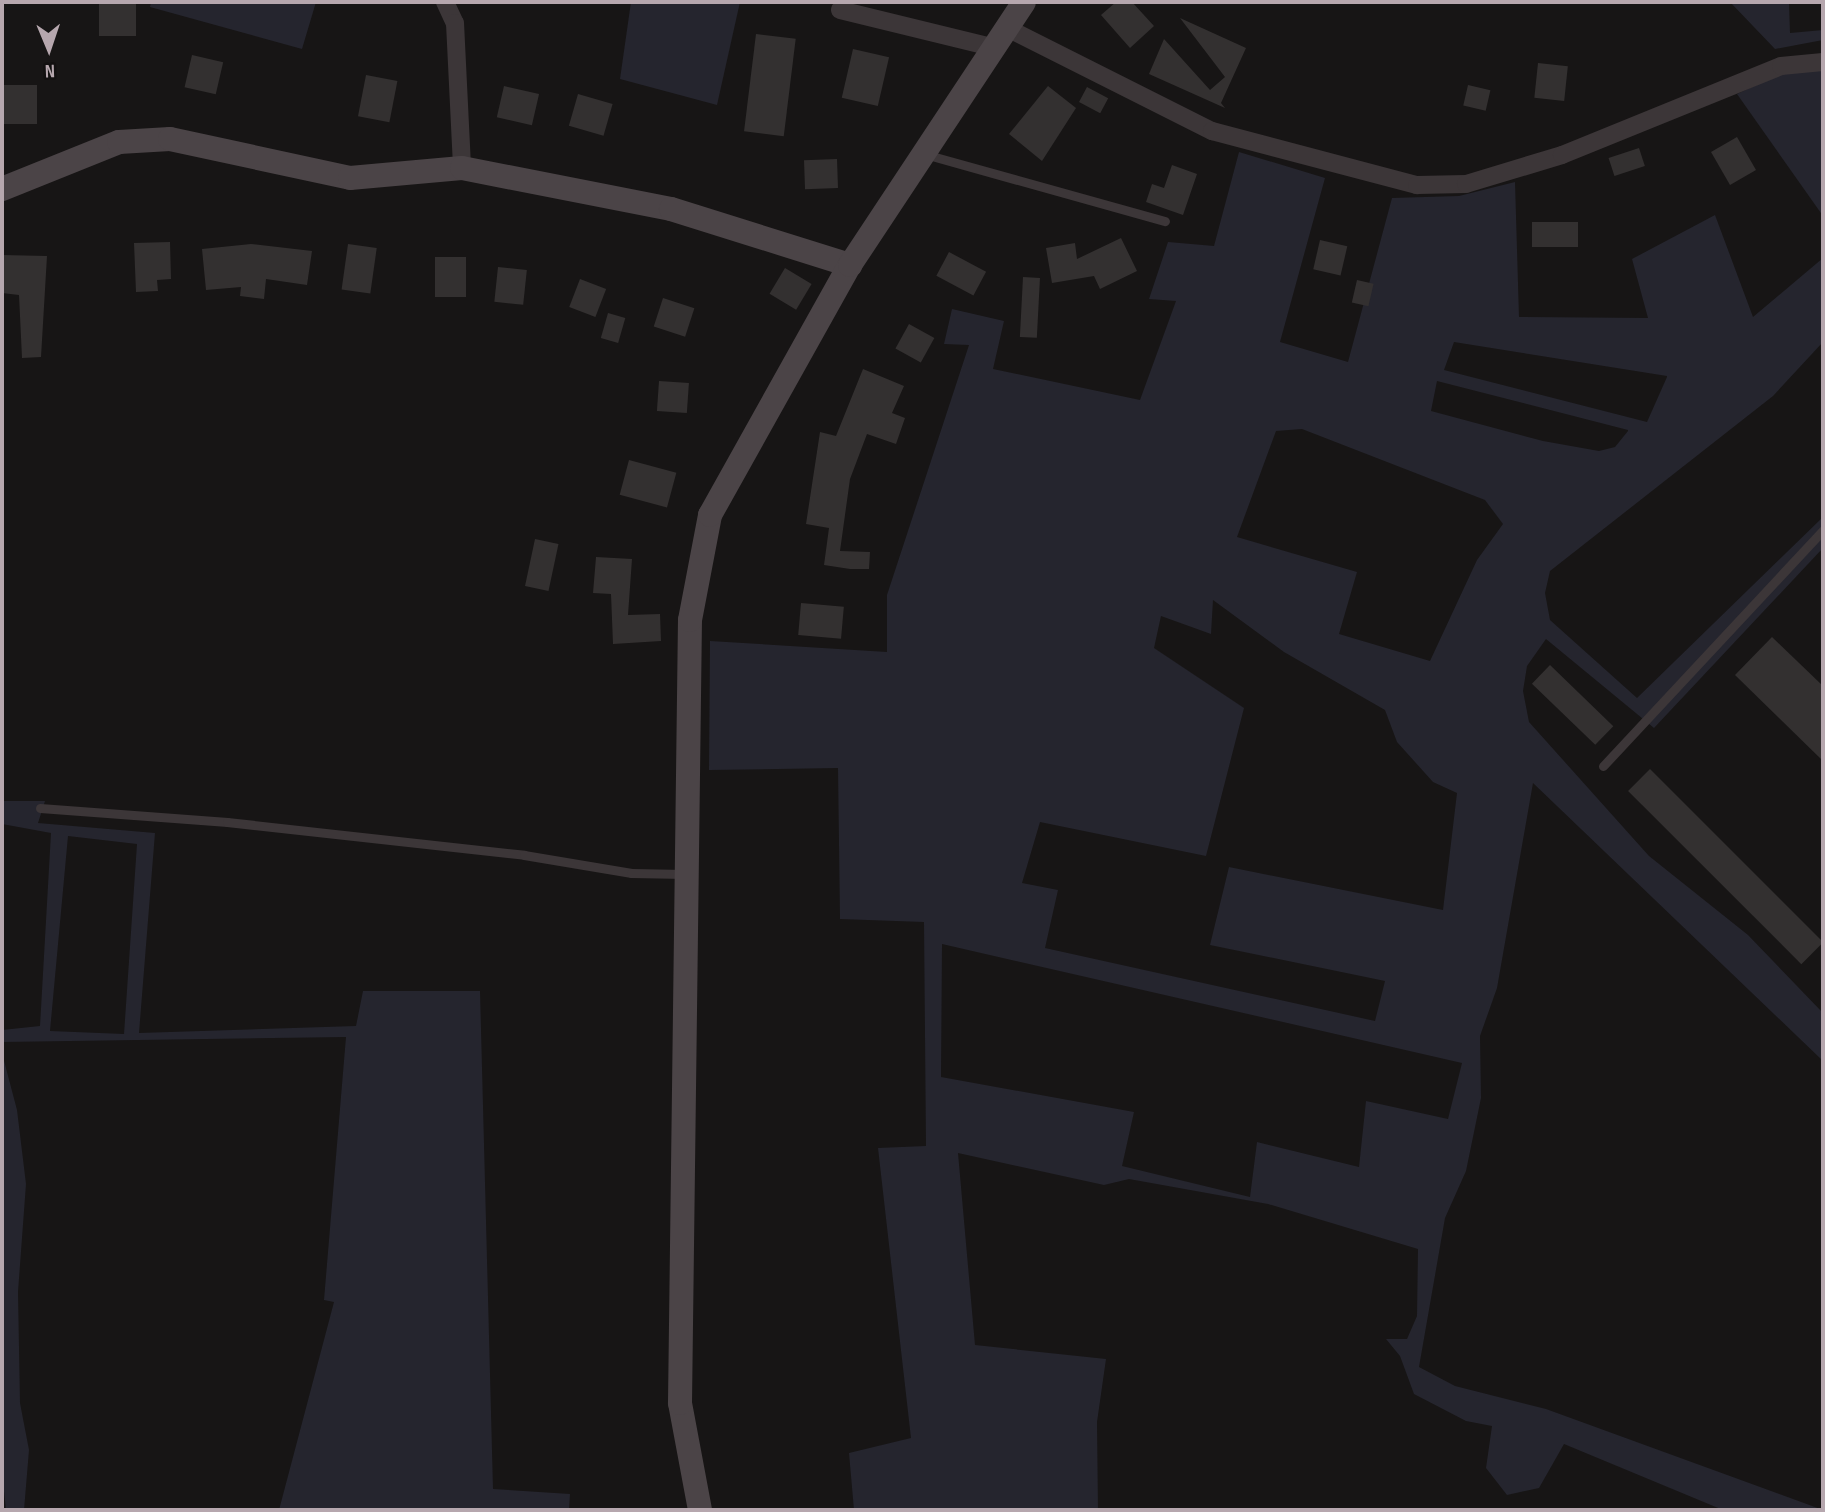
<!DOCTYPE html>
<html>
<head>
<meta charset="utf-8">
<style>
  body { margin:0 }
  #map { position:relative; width:1825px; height:1512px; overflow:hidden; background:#171515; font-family:"Sofia Sans Condensed",sans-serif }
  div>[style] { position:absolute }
  .green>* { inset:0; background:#25252e }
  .building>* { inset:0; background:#333030; transform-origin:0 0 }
  .lane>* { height:9px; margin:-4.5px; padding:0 4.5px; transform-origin:4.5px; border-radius:4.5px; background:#3c3638 }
  .street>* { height:18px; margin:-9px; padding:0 9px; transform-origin:9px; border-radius:9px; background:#3c3638 }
  .secondary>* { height:24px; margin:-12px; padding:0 12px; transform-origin:12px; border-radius:12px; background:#4b4447 }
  span { translate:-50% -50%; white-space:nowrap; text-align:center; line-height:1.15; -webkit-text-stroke:5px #121010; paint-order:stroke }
  .frame { position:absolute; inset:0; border:4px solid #b6a7ae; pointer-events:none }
  .north { position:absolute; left:14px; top:14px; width:70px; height:70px; -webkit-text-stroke:5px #121010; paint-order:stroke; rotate:178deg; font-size:19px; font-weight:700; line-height:28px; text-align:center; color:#b6a7ae }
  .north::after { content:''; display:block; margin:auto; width:24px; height:32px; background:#b6a7ae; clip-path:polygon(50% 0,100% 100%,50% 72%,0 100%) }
</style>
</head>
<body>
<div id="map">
  <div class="green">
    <i style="clip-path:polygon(151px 2px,316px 2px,302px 49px,150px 7px)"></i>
    <i style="clip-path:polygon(631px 2px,740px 2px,717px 105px,620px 79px)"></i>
    <i style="clip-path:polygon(1730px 2px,1789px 2px,1790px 33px,1823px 30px,1823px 40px,1775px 49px)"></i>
    <i style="clip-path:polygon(1823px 69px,1823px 216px,1737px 94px,1782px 73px)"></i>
    <i style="clip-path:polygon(evenodd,1239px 152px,1325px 178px,1280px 342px,1348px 362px,1392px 198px,1459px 196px,1515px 182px,1519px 317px,1648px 318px,1632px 259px,1715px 215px,1753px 317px,1823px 258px,1823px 342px,1773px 396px,1550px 571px,1545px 593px,1550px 620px,1637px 698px,1823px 517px,1823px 548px,1654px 728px,1546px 639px,1527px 666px,1523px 691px,1529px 722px,1649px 856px,1748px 935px,1823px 1013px,1823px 1061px,1533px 783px,1497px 988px,1480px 1036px,1481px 1098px,1466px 1171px,1445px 1218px,1419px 1367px,1455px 1386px,1546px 1409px,1823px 1510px,1723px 1510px,1564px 1444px,1539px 1488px,1507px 1495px,1486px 1468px,1492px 1426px,1466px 1421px,1414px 1394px,1400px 1356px,1386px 1339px,1407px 1339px,1417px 1316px,1418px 1249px,1268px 1204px,1129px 1179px,1104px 1185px,958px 1153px,975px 1345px,1106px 1359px,1097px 1422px,1098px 1510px,854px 1510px,849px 1453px,911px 1438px,878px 1148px,926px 1146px,924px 922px,840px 919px,838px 768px,709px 770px,710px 641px,887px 652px,887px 595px,969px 345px,944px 344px,952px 309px,1004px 321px,993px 369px,1140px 400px,1176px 301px,1149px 299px,1168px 242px,1214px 246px,1239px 152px,1454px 342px,1667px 376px,1667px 377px,1647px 422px,1444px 370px,1454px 342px,1239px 152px,1437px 381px,1628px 430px,1628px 431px,1615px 447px,1599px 451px,1543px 441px,1431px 411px,1437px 381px,1239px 152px,1302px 429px,1485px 500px,1503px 524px,1477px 560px,1430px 661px,1339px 634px,1357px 572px,1237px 537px,1276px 431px,1302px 429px,1239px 152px,1213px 600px,1284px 652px,1385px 710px,1397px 742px,1433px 782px,1457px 793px,1443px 910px,1229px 867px,1210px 945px,1385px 981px,1375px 1021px,1045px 948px,1058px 890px,1022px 883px,1040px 822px,1206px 856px,1244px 708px,1154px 648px,1161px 616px,1211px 634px,1213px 600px,1239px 152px,942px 944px,1462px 1063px,1448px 1119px,1366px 1101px,1359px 1167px,1257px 1142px,1250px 1197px,1122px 1166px,1134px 1112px,941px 1077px,942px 944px)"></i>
    <i style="clip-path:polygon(evenodd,2px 801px,45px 801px,38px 823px,155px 833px,139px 1033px,356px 1026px,363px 991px,480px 991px,493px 1489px,570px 1494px,569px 1510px,279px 1510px,334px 1302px,324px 1300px,346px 1037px,2px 1042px,2px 1030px,40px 1026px,51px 833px,2px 824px,2px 801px,68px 836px,137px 844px,124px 1034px,50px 1031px,68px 836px)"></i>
    <i style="clip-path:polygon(2px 1053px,17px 1110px,26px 1184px,18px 1292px,20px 1403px,29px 1450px,24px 1510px,6px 1510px,2px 1473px)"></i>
  </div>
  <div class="building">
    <i style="left:99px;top:2px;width:37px;height:34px"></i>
    <i style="clip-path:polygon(1116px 2px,1132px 2px,1154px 26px,1130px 48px,1101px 15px)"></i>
    <i style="clip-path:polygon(1180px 18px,1246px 48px,1221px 103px,1225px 108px,1149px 74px,1164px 39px,1210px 90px,1225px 77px)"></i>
    <i style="left:756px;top:34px;width:40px;height:98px;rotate:7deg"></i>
    <i style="left:853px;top:49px;width:37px;height:50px;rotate:13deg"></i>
    <i style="left:192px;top:55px;width:32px;height:33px;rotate:13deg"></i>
    <i style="left:1538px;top:63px;width:30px;height:35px;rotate:6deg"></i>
    <i style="left:366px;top:75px;width:32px;height:42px;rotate:11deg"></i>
    <i style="left:3px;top:85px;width:34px;height:39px"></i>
    <i style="left:1468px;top:85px;width:23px;height:21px;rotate:13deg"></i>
    <i style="left:504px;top:86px;width:36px;height:32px;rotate:13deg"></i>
    <i style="clip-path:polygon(1048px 86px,1076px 108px,1042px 161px,1009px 134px)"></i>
    <i style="left:1087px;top:87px;width:24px;height:17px;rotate:28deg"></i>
    <i style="left:578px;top:94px;width:36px;height:33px;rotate:16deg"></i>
    <i style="left:1737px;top:137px;width:38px;height:30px;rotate:60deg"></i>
    <i style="left:1639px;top:148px;width:19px;height:32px;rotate:72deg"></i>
    <i style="left:837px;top:159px;width:29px;height:33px;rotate:88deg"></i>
    <i style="clip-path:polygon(1172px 165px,1197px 174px,1183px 215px,1146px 202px,1152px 184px,1164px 188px)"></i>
    <i style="left:1578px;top:222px;width:25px;height:46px;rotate:90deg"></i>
    <i style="clip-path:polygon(1121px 238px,1137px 271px,1100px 289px,1094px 276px,1052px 283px,1046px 248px,1075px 243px,1077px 259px)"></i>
    <i style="left:1320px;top:240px;width:28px;height:30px;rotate:13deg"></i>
    <i style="clip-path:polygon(170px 242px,171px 279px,157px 280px,158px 291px,136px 292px,134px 243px)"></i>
    <i style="clip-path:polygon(251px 244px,312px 251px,307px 285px,266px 279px,264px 299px,240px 296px,241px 287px,206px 290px,202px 249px)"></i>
    <i style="left:348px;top:244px;width:29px;height:46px;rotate:8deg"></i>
    <i style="left:949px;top:252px;width:42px;height:27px;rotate:28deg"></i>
    <i style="clip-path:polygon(2px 255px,47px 256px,41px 357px,22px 358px,19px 295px,2px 293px)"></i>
    <i style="left:435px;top:257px;width:31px;height:40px"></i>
    <i style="left:498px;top:267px;width:29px;height:35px;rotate:6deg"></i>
    <i style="left:785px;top:268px;width:31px;height:30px;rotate:31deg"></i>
    <i style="left:1023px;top:277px;width:17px;height:60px;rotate:3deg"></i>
    <i style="left:580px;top:279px;width:28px;height:30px;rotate:21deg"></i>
    <i style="left:1357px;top:280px;width:17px;height:23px;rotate:13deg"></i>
    <i style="left:663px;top:298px;width:33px;height:30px;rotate:18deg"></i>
    <i style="left:608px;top:313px;width:18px;height:26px;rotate:16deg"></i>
    <i style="left:909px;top:324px;width:29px;height:28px;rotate:29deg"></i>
    <i style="clip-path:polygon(863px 369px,904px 386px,892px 413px,905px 418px,896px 444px,867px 434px,850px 479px,840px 551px,870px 552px,869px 569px,850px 569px,824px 565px,829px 528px,806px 524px,820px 432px,836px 436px)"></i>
    <i style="left:659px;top:381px;width:30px;height:30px;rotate:4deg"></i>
    <i style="left:629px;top:460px;width:49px;height:36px;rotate:15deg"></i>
    <i style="left:535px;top:539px;width:24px;height:48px;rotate:12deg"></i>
    <i style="clip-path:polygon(596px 557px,632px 559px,628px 615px,660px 614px,661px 641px,613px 644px,611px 594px,593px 593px)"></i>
    <i style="left:801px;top:603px;width:43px;height:32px;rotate:5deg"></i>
    <i style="clip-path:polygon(1772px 637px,1823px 686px,1823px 761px,1735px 675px)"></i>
    <i style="left:1550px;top:665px;width:88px;height:26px;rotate:44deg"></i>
    <i style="left:1650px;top:769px;width:245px;height:31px;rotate:45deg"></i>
  </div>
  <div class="lane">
    <i style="left:928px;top:155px;width:246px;rotate:15.6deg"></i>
    <i style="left:1603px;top:766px;width:323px;rotate:-47deg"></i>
    <i style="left:40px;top:808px;width:188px;rotate:4.3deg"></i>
    <i style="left:227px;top:822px;width:299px;rotate:6.3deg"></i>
    <i style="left:524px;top:855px;width:109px;rotate:9.5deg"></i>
    <i style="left:631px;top:873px;width:54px;rotate:1.1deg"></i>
  </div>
  <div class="street">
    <i style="left:445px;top:2px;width:23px;rotate:65deg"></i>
    <i style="left:455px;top:23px;width:145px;rotate:87.2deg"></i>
    <i style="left:840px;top:10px;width:156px;rotate:13.7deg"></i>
    <i style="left:1005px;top:27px;width:232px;rotate:26.7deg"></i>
    <i style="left:1212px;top:131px;width:212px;rotate:14.8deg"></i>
    <i style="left:1417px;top:185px;width:49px;rotate:-1.2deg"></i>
    <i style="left:1466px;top:184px;width:100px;rotate:-16.8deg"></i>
    <i style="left:1562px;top:155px;width:236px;rotate:-22.1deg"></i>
    <i style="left:1781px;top:66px;width:42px;rotate:-5.4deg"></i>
  </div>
  <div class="secondary">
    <i style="left:2px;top:189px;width:126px;rotate:-21.9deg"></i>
    <i style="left:119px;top:142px;width:51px;rotate:-3.4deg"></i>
    <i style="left:170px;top:139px;width:184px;rotate:12.2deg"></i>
    <i style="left:350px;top:178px;width:112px;rotate:-5.1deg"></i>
    <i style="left:462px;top:168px;width:213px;rotate:11.1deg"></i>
    <i style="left:671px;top:209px;width:188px;rotate:17.4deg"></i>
    <i style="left:700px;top:1510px;width:109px;rotate:-100.6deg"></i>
    <i style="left:680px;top:1403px;width:783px;rotate:-89.27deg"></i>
    <i style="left:690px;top:620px;width:107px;rotate:-79.2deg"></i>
    <i style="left:710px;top:515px;width:287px;rotate:-60.8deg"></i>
    <i style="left:850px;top:265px;width:315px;rotate:-56.5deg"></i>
  </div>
  <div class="frame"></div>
  <div class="north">N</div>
</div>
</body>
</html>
